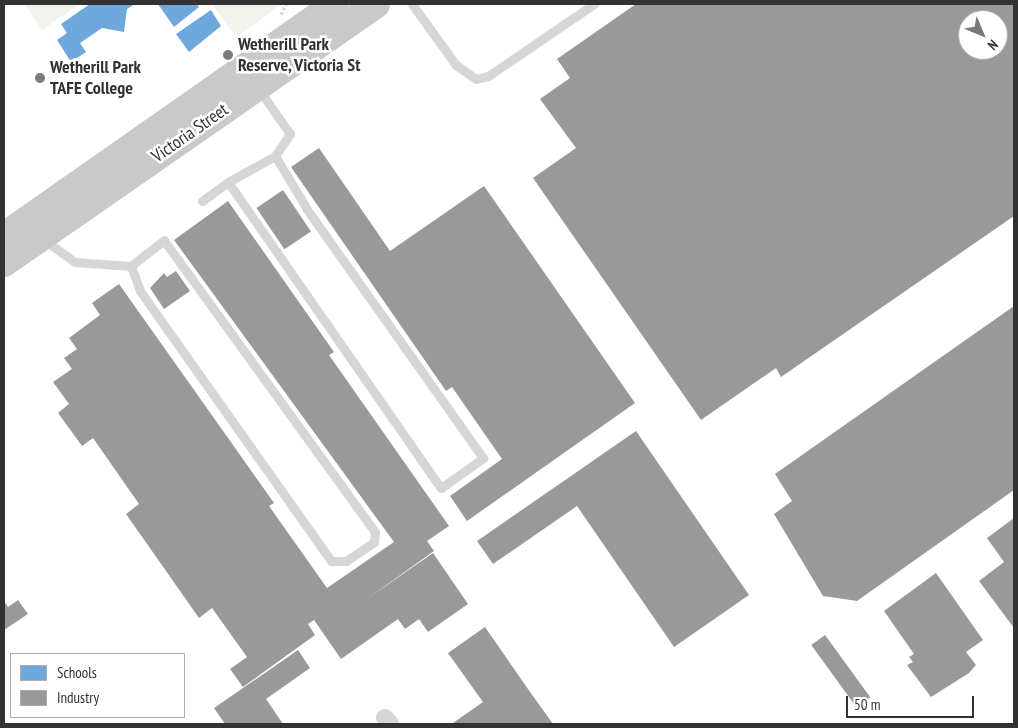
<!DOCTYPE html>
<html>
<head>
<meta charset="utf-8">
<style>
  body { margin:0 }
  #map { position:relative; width:1018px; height:728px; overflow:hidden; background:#fff; font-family:"PT Sans Narrow",sans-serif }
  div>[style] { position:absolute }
  .green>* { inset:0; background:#f1f4ed }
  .schools>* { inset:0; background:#6fa8dc }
  .industry>* { inset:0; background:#999; transform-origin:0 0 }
  .path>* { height:3px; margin-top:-1.5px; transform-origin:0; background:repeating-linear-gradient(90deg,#d5d5d5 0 2.5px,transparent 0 5px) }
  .lane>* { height:9px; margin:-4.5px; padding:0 4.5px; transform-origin:4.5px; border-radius:4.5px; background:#d6d6d6 }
  .street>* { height:18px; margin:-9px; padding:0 9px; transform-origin:9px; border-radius:9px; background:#d6d6d6 }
  .primary>* { height:28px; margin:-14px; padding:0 14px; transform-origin:14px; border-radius:14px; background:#c9c9c9 }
  .dots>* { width:14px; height:14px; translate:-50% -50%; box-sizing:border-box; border:2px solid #fff; border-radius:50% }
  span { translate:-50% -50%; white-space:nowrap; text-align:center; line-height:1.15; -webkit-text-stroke:5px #fff; paint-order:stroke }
  .poi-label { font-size:18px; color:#323232; font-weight:700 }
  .left { translate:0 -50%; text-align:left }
  .street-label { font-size:18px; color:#323232 }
  .frame { position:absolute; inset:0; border:5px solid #323232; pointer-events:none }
  .legend { position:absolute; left:10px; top:653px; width:175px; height:65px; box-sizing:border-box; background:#fff; border:1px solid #adadad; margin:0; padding:6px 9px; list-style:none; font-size:15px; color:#323232 }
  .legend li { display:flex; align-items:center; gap:10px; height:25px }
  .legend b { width:25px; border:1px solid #adadad }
  .north { position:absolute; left:958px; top:10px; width:50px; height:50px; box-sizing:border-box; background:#fff; border:1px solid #adadad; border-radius:50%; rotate:135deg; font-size:14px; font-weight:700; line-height:20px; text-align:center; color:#323232 }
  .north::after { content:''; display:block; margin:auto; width:18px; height:22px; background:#7a7a7a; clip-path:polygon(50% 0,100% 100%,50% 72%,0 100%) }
  .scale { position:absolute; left:846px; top:696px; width:128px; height:22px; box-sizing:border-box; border:2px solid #323232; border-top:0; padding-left:6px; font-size:15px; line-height:18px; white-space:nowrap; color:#323232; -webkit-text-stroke:4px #fff; paint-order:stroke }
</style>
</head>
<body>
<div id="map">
  <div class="green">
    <i style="clip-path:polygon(24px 4px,80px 4px,42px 30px)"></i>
    <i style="clip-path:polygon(212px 4px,283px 4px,236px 37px)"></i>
  </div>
  <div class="schools">
    <i style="clip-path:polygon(90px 4px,135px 4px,127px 9px,124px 32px,102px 28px,80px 43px,86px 52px,71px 62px,57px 40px,67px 33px,61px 24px)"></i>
    <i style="clip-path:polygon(158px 4px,197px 4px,199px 7px,174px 27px)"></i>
    <i style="clip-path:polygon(211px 10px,221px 26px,189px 52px,176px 34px)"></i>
  </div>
  <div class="industry">
    <i style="clip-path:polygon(evenodd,636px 4px,1014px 4px,1014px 216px,781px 377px,776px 368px,701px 420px,533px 178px,576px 148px,540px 99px,570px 78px,557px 59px,636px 4px,968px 20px,998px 20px,998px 50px,968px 50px,968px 20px)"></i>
    <i style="clip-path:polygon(319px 148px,390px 251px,484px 186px,635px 403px,467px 521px,450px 496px,502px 459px,452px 387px,446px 391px,291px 167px)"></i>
    <i style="left:283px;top:190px;width:50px;height:32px;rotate:56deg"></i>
    <i style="clip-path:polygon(228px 201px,334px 352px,329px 355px,449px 526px,427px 541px,434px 551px,364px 601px,433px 553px,468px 604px,428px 632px,419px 619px,405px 629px,398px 619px,341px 659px,314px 620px,308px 624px,315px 635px,243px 687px,230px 669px,247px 657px,212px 608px,199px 618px,126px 514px,139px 504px,93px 438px,82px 446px,58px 413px,69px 404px,53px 382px,72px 369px,64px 358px,77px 349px,69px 338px,100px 315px,92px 303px,119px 284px,274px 503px,269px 506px,327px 588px,394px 542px,174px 240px)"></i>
    <i style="clip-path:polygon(176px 271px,190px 291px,164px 309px,150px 288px,164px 273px,167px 277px)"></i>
    <i style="clip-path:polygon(1014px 306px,1014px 490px,857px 601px,823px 596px,774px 514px,792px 501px,775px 474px)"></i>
    <i style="clip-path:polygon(636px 431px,749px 595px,674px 647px,577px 506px,493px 564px,477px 541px)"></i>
    <i style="clip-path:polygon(1014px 518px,1014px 628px,979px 581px,1004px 562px,987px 538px)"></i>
    <i style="clip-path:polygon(936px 573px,983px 640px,966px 652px,976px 665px,969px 673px,931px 697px,907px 665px,913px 662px,909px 657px,914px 654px,884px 611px)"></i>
    <i style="clip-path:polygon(18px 600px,28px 614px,4px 630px,4px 601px,8px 607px)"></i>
    <i style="clip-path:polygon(485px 627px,528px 689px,553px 724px,453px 723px,483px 702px,448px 653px)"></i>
    <i style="left:825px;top:635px;width:77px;height:17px;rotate:54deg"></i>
    <i style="clip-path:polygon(298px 650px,310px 668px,266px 699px,283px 724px,225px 724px,214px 708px)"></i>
  </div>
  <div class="path">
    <i style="left:281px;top:14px;width:11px;rotate:-63deg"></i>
  </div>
  <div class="lane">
    <i style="left:412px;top:4px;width:75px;rotate:54.2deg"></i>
    <i style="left:456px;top:65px;width:24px;rotate:35deg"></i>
    <i style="left:476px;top:79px;width:12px;rotate:-14deg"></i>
    <i style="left:488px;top:76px;width:128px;rotate:-34.2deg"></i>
    <i style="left:228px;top:182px;width:54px;rotate:-29deg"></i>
    <i style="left:202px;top:201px;width:32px;rotate:-36deg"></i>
    <i style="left:228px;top:182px;width:373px;rotate:55.2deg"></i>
    <i style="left:441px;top:488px;width:52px;rotate:-35.5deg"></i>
    <i style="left:483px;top:458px;width:305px;rotate:-125.3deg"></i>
    <i style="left:307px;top:209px;width:62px;rotate:-121.1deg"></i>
    <i style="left:275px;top:156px;width:27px;rotate:-56deg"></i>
    <i style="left:290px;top:134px;width:56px;rotate:-124.8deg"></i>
    <i style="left:43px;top:239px;width:39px;rotate:36deg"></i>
    <i style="left:75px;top:262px;width:56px;rotate:4.1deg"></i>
    <i style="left:131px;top:266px;width:27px;rotate:70deg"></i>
    <i style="left:140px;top:291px;width:331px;rotate:54.7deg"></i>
    <i style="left:331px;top:561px;width:15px"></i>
    <i style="left:346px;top:561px;width:34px;rotate:-34deg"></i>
    <i style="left:374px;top:542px;width:10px;rotate:-84deg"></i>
    <i style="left:375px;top:532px;width:360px;rotate:-125.9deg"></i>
    <i style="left:164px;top:240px;width:42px;rotate:141.8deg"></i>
  </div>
  <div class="street">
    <i style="left:385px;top:718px;width:8px;rotate:50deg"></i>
  </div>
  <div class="primary">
    <i style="left:4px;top:236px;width:404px;rotate:-35deg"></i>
    <i style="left:4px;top:263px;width:453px;rotate:-34.8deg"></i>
  </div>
  <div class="dots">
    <i style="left:228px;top:55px;background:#7a7a7a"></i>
    <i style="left:40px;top:78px;background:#7a7a7a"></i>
  </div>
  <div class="poi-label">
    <span class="left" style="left:238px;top:55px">Wetherill Park<br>Reserve, Victoria St</span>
    <span class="left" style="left:50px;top:78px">Wetherill Park<br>TAFE College</span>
  </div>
  <div class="street-label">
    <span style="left:190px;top:133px;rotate:-35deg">Victoria Street</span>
  </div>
  <div class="frame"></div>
  <ul class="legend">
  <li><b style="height:14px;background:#6fa8dc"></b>Schools</li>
  <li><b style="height:14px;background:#999"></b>Industry</li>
  </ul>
  <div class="north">N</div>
  <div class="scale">50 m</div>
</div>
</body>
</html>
